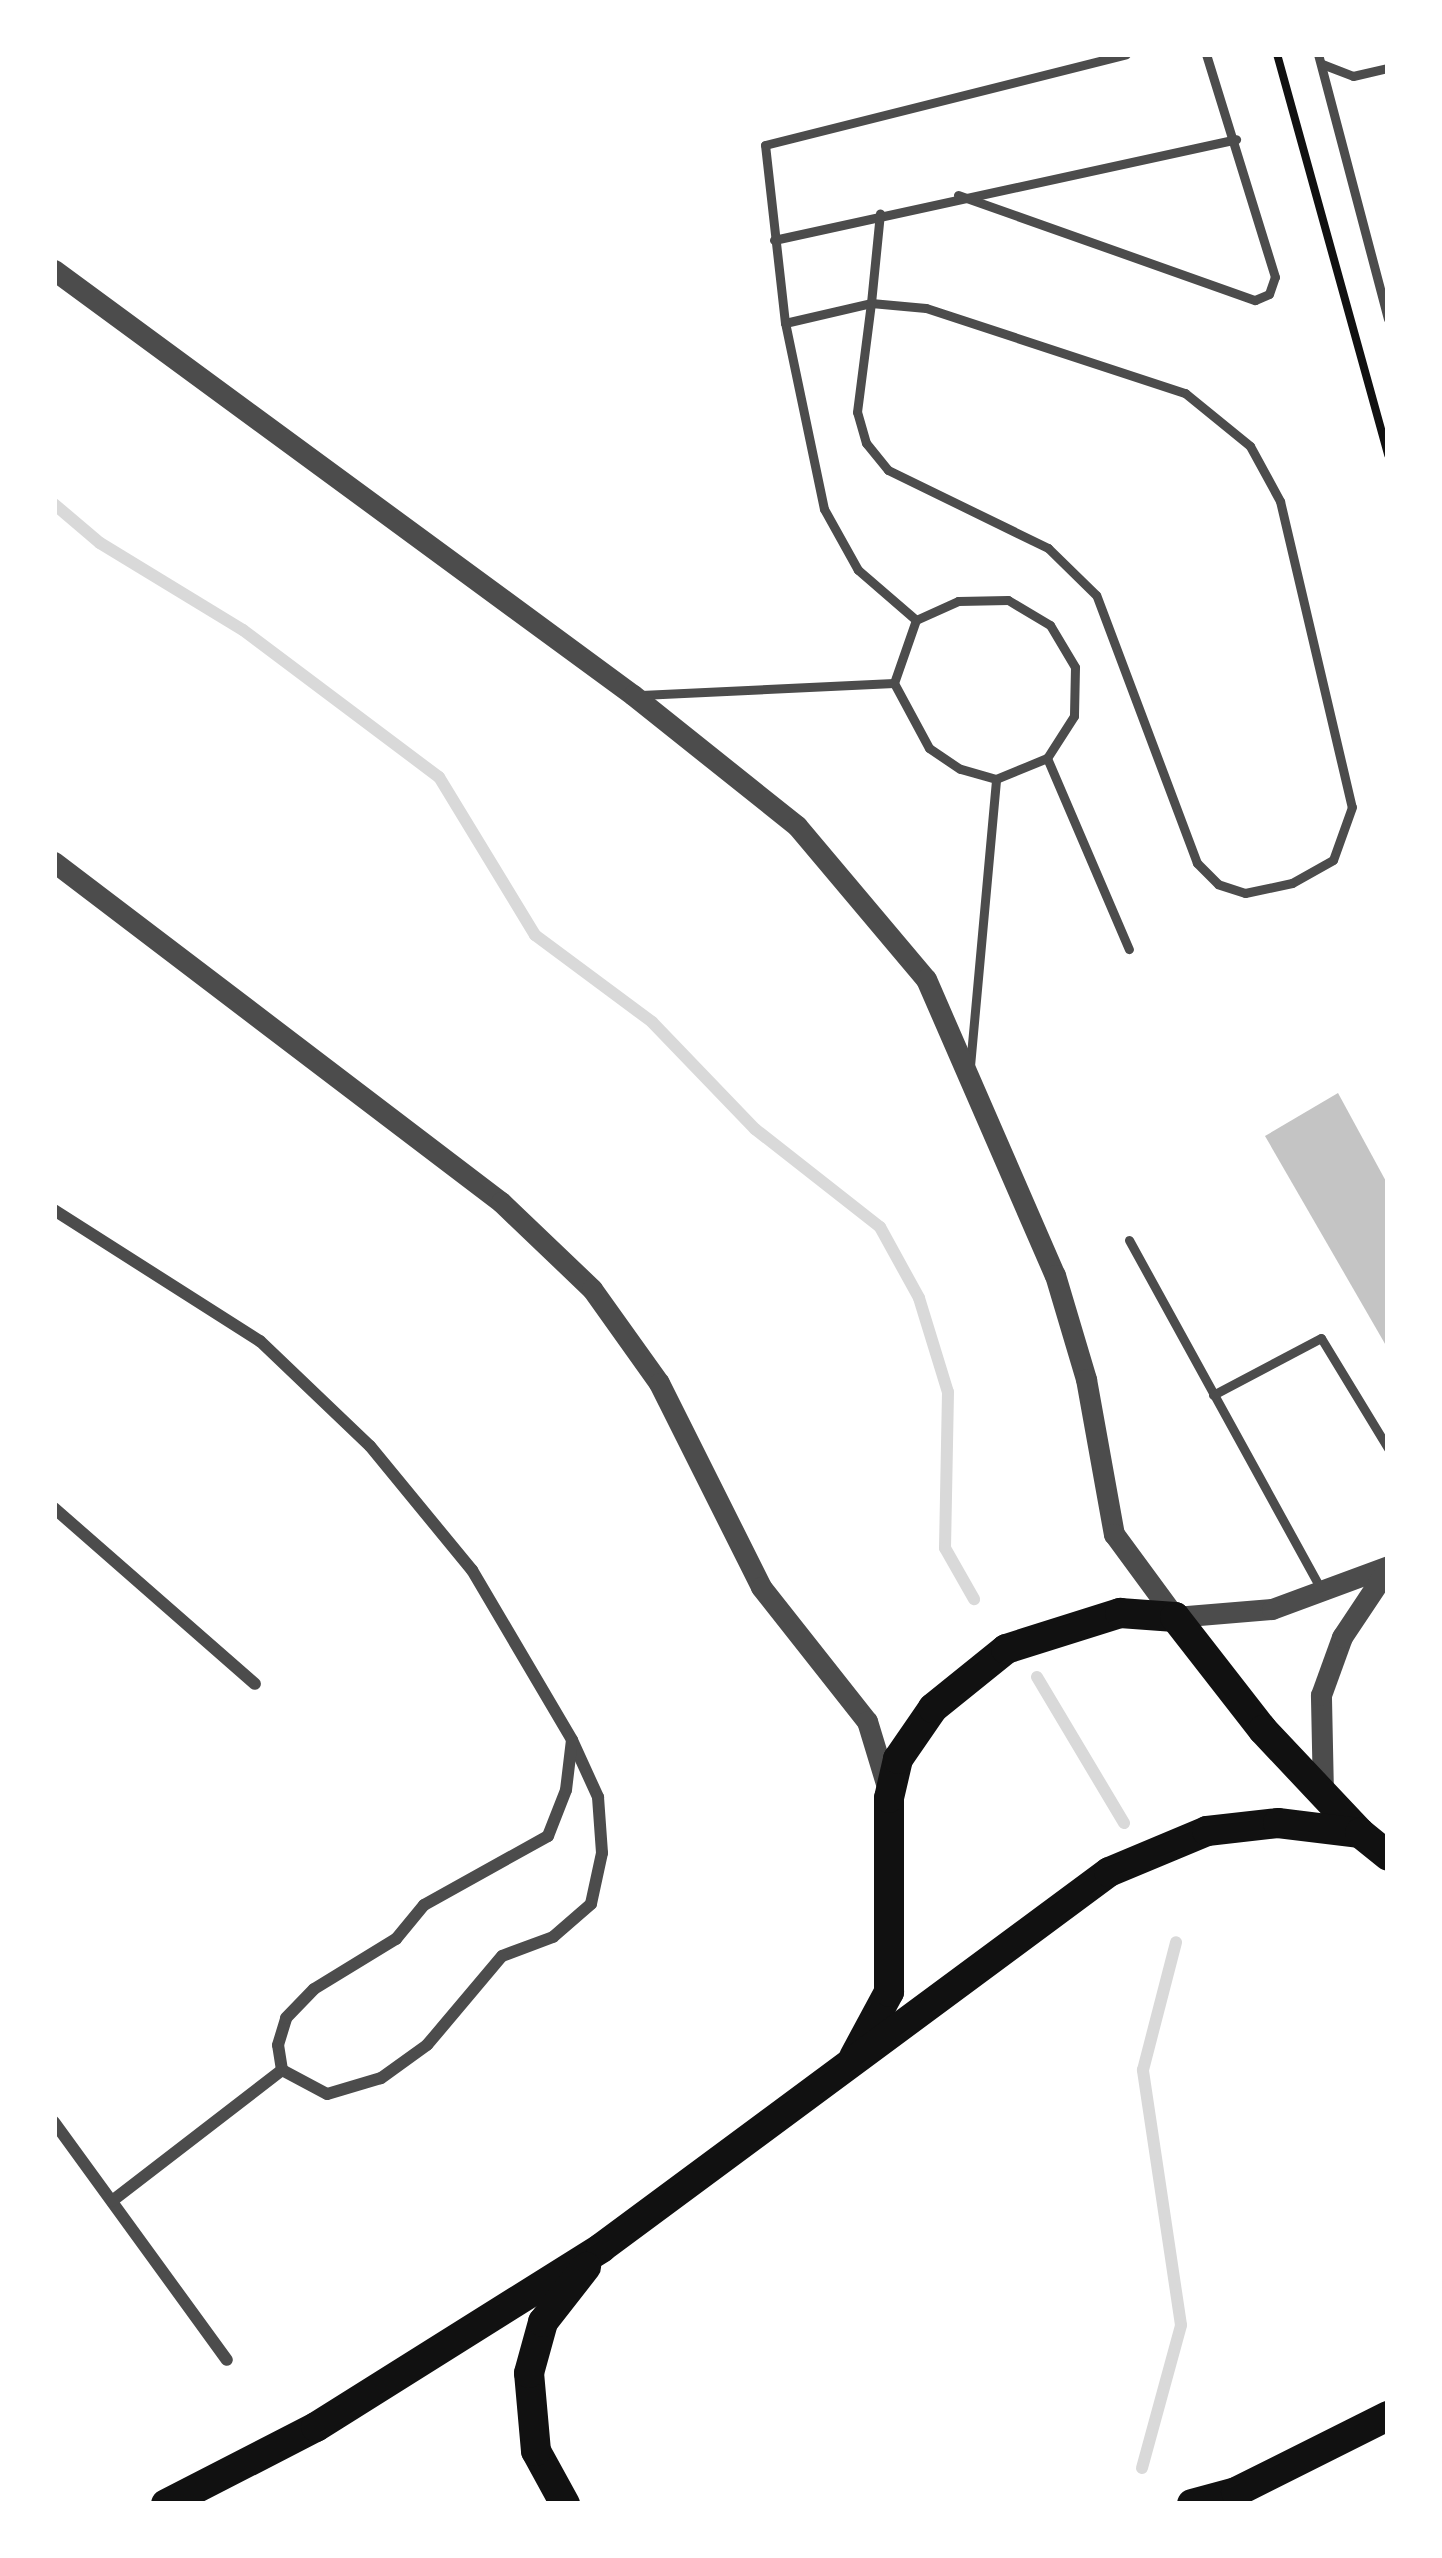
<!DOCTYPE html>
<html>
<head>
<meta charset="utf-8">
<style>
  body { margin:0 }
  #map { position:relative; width:1442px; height:2558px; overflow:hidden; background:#fff; font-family:Signika,sans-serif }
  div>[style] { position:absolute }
  .stream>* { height:12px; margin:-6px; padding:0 6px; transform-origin:6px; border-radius:6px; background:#d9d9d9 }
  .building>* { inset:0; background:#c4c4c4 }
  .path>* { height:8px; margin:-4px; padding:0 4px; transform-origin:4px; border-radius:4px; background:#111 }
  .service>* { height:9px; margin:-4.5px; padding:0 4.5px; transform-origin:4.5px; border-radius:4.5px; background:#4c4c4c }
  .minor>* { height:12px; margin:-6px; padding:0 6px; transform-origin:6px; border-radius:6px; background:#4c4c4c }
  .tertiary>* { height:21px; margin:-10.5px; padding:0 10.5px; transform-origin:10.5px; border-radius:10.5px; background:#4c4c4c }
  .primary>* { height:30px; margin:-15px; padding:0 15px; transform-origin:15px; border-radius:15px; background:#111 }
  span { translate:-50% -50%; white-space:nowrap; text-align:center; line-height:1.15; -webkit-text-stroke:9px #fff; paint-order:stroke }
  .frame { position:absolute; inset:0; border:57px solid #fff; pointer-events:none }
</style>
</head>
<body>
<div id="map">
  <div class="stream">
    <i style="left:54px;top:504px;width:60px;rotate:40.3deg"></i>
    <i style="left:100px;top:543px;width:167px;rotate:31.3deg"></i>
    <i style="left:243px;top:630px;width:245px;rotate:36.9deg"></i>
    <i style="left:439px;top:777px;width:185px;rotate:58.7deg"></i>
    <i style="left:535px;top:935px;width:146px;rotate:36.6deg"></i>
    <i style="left:652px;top:1022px;width:149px;rotate:46.1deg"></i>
    <i style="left:755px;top:1129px;width:159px;rotate:38.1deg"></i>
    <i style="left:880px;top:1227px;width:81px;rotate:61.2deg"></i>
    <i style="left:919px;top:1298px;width:98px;rotate:72.9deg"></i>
    <i style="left:948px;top:1392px;width:156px;rotate:91.1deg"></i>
    <i style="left:945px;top:1548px;width:59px;rotate:60.4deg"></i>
    <i style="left:1037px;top:1677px;width:170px;rotate:59.2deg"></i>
    <i style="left:1142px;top:2468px;width:148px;rotate:-74.7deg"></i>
    <i style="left:1181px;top:2325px;width:258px;rotate:-98.5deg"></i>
    <i style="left:1143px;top:2070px;width:132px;rotate:-75.5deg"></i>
  </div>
  <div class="building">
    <i style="clip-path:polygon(1338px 1093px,1388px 1185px,1388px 1349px,1265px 1136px)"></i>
  </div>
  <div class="path">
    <i style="left:1277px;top:54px;width:416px;rotate:74.5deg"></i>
  </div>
  <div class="service">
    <i style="left:1318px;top:54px;width:274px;rotate:75.2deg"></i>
    <i style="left:1322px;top:64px;width:33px;rotate:21deg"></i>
    <i style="left:1353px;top:76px;width:36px;rotate:-13deg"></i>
    <i style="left:958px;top:195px;width:315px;rotate:19.5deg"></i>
    <i style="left:1255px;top:300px;width:15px;rotate:-23deg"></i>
    <i style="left:1269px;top:294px;width:18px;rotate:-71deg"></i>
    <i style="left:1275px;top:277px;width:233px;rotate:-107.2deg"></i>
    <i style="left:774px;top:240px;width:473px;rotate:-12.3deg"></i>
    <i style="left:785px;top:323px;width:88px;rotate:-13.1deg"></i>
    <i style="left:871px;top:303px;width:55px;rotate:5.2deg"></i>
    <i style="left:926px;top:308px;width:273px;rotate:18.2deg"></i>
    <i style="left:1185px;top:393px;width:84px;rotate:39.2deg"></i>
    <i style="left:1250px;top:446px;width:63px;rotate:61.4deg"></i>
    <i style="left:1280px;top:501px;width:314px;rotate:76.8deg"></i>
    <i style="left:1352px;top:807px;width:56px;rotate:109.7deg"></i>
    <i style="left:1333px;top:860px;width:47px;rotate:150.7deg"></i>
    <i style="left:1292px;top:883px;width:48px;rotate:168deg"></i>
    <i style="left:1245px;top:893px;width:28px;rotate:-162deg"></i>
    <i style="left:1218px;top:884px;width:30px;rotate:-135deg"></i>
    <i style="left:1197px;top:863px;width:286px;rotate:-110.6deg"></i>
    <i style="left:1096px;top:595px;width:67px;rotate:-135.6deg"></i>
    <i style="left:1048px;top:548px;width:178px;rotate:-154deg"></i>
    <i style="left:888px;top:470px;width:35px;rotate:-129deg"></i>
    <i style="left:866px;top:443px;width:32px;rotate:-106deg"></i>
    <i style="left:857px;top:412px;width:110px;rotate:-82.7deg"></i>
    <i style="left:871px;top:303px;width:90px;rotate:-84.3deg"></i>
    <i style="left:1008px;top:600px;width:49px;rotate:30.8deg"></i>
    <i style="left:1050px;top:625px;width:49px;rotate:59.2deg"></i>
    <i style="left:1075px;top:667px;width:49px;rotate:91.2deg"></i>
    <i style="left:1074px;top:716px;width:50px;rotate:122.7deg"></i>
    <i style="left:1047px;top:758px;width:55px;rotate:157.6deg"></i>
    <i style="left:996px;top:779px;width:37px;rotate:-164deg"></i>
    <i style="left:960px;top:769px;width:37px;rotate:-146deg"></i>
    <i style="left:929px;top:748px;width:74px;rotate:-118.3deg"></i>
    <i style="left:894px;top:683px;width:67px;rotate:-70.8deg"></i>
    <i style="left:916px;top:620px;width:46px;rotate:-24.3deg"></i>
    <i style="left:958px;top:601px;width:50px;rotate:-1.1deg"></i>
    <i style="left:916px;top:620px;width:77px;rotate:-139.2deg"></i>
    <i style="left:858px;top:570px;width:70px;rotate:-119.1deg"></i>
    <i style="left:824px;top:509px;width:190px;rotate:-101.8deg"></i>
    <i style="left:785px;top:323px;width:179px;rotate:-96.4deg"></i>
    <i style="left:765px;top:145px;width:372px;rotate:-14.1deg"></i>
    <i style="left:641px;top:695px;width:253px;rotate:-2.7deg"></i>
    <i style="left:1047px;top:758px;width:208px;rotate:66.8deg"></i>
    <i style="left:970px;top:1066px;width:288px;rotate:-84.8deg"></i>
    <i style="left:1129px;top:1240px;width:401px;rotate:61.2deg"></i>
    <i style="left:1213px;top:1395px;width:122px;rotate:-27.8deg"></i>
    <i style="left:1321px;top:1338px;width:129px;rotate:58.7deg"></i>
  </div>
  <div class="minor">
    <i style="left:54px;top:1210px;width:244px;rotate:32.5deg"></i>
    <i style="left:260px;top:1341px;width:152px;rotate:43.7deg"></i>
    <i style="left:370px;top:1446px;width:161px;rotate:50.6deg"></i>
    <i style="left:472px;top:1570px;width:197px;rotate:59.5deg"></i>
    <i style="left:572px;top:1740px;width:63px;rotate:65.5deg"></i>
    <i style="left:598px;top:1797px;width:56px;rotate:85.9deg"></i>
    <i style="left:602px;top:1853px;width:52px;rotate:102.2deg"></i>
    <i style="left:591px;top:1904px;width:50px;rotate:139deg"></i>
    <i style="left:553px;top:1937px;width:54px;rotate:159.6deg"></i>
    <i style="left:502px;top:1956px;width:116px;rotate:130.1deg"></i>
    <i style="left:427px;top:2045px;width:57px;rotate:144.3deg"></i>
    <i style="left:381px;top:2078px;width:56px;rotate:163.5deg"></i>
    <i style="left:327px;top:2094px;width:51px;rotate:-151.9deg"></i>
    <i style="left:282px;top:2070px;width:25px;rotate:-99deg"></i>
    <i style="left:278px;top:2045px;width:28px;rotate:-73deg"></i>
    <i style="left:286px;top:2018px;width:40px;rotate:-46deg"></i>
    <i style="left:314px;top:1989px;width:96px;rotate:-31.4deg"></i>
    <i style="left:396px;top:1939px;width:44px;rotate:-50.5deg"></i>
    <i style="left:424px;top:1905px;width:142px;rotate:-29.1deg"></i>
    <i style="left:548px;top:1836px;width:49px;rotate:-68.6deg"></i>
    <i style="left:566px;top:1790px;width:50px;rotate:-83.2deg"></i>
    <i style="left:54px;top:1508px;width:267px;rotate:41.2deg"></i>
    <i style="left:54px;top:2122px;width:294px;rotate:54deg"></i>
    <i style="left:112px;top:2201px;width:215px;rotate:-37.6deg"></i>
  </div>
  <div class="tertiary">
    <i style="left:54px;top:270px;width:718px;rotate:36.28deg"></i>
    <i style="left:633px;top:695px;width:210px;rotate:38.6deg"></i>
    <i style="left:797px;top:826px;width:200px;rotate:49.9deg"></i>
    <i style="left:926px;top:979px;width:323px;rotate:66.5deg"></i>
    <i style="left:1055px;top:1275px;width:109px;rotate:73.4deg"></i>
    <i style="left:1086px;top:1379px;width:158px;rotate:79.8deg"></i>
    <i style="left:1114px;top:1534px;width:103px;rotate:53.7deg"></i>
    <i style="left:1175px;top:1617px;width:97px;rotate:-4.7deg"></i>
    <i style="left:1272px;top:1609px;width:124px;rotate:-20.3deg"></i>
    <i style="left:54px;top:862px;width:562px;rotate:37.26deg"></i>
    <i style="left:501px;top:1202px;width:126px;rotate:43.7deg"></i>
    <i style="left:592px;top:1289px;width:115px;rotate:54.5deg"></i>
    <i style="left:659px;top:1383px;width:228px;rotate:63.4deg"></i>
    <i style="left:761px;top:1587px;width:171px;rotate:51.7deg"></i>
    <i style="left:867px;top:1721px;width:69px;rotate:73.1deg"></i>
    <i style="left:1323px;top:1794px;width:99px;rotate:-91.2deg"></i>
    <i style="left:1321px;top:1695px;width:62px;rotate:-70.1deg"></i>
    <i style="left:1342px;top:1637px;width:83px;rotate:-56.3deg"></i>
  </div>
  <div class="primary">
    <i style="left:854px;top:2057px;width:74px;rotate:-61.7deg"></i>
    <i style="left:889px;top:1992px;width:194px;rotate:-90deg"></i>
    <i style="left:889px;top:1798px;width:40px;rotate:-77deg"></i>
    <i style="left:898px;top:1759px;width:62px;rotate:-55.5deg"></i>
    <i style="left:933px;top:1708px;width:94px;rotate:-38.9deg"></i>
    <i style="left:1006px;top:1649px;width:120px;rotate:-17.5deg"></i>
    <i style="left:1120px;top:1613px;width:55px;rotate:4.2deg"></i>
    <i style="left:1175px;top:1617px;width:143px;rotate:52.1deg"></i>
    <i style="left:1263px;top:1730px;width:141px;rotate:46.7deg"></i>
    <i style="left:166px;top:2504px;width:169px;rotate:-27.2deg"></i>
    <i style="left:316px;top:2427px;width:337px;rotate:-32.1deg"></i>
    <i style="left:601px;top:2248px;width:632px;rotate:-36.51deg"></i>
    <i style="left:1109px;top:1872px;width:106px;rotate:-22.7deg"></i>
    <i style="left:1207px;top:1831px;width:71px;rotate:-6.4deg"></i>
    <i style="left:1278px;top:1823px;width:83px;rotate:7deg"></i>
    <i style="left:1360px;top:1833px;width:36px;rotate:39deg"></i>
    <i style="left:565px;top:2504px;width:60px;rotate:-118.7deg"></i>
    <i style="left:536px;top:2451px;width:78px;rotate:-95.1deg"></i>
    <i style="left:529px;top:2373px;width:53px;rotate:-74.6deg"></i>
    <i style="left:543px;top:2322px;width:70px;rotate:-52deg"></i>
    <i style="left:1192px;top:2504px;width:46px;rotate:-15.3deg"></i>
    <i style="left:1236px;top:2492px;width:170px;rotate:-26.6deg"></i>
  </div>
  <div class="frame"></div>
</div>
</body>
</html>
